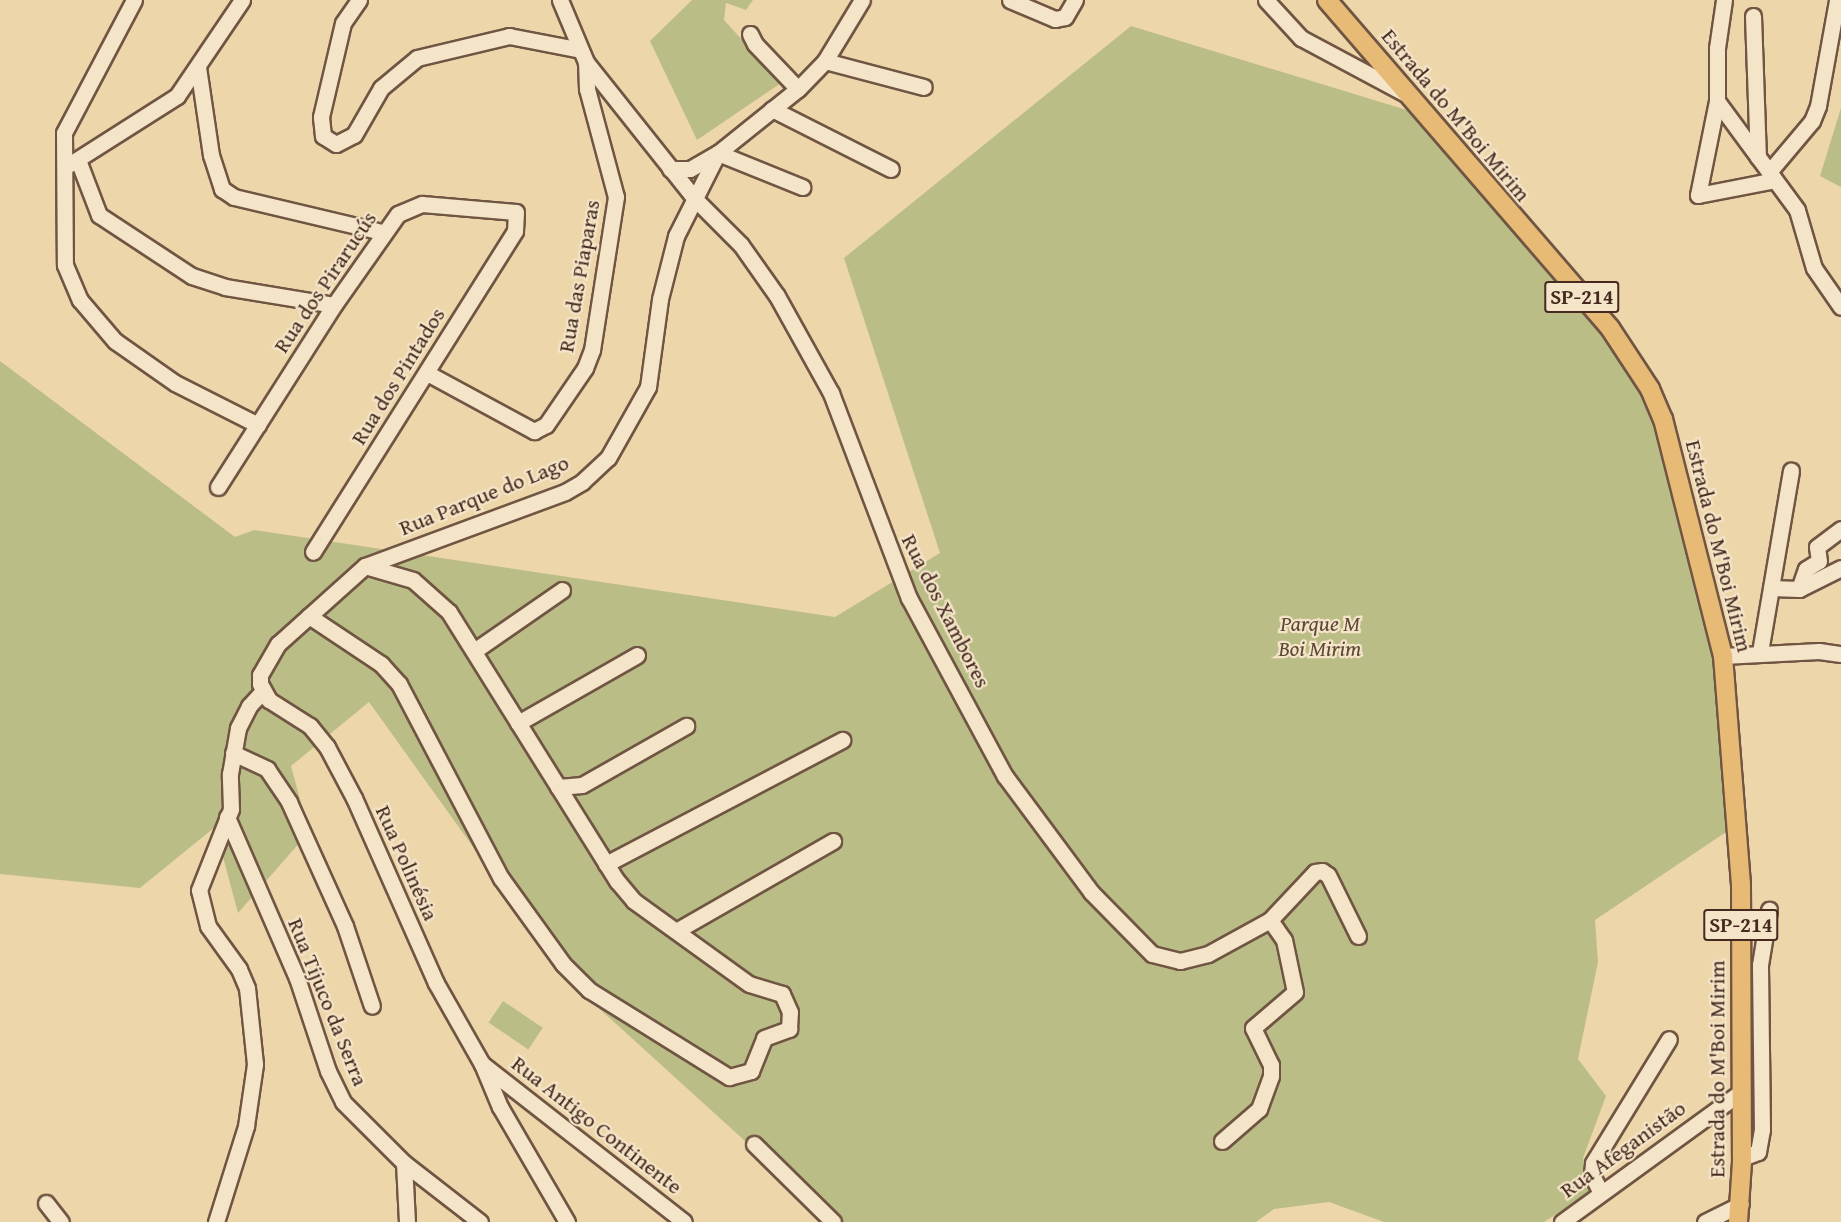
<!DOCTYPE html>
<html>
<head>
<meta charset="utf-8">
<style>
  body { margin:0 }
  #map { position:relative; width:1841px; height:1222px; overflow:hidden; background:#eed6ab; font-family:"Gentium Book Plus",serif }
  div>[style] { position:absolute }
  .green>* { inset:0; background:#bbbd87; transform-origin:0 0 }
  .roads { filter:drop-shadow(2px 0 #705543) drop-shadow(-2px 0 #705543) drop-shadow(0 2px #705543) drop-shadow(0 -2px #705543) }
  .minor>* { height:15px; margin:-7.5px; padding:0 7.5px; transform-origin:7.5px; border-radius:7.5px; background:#f4e4c8 }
  .major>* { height:18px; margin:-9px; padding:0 9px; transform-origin:9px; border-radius:9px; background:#e7bb76 }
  span { translate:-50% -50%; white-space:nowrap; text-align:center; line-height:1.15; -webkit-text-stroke:4.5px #f4e4c8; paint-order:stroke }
  .shield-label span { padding:2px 4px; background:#f4e4c8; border:2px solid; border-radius:4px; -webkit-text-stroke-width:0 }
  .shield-label { font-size:21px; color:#462a20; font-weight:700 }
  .street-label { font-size:22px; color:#462a20 }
  .park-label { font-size:22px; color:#5d4735; font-style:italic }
</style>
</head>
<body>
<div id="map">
  <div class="green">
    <i style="clip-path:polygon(692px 0,753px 0,746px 10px,726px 3px,724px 20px,781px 83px,697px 140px,650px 41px)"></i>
    <i style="clip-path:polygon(1131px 26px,1423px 115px,1618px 324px,1668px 403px,1723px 656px,1738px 824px,1595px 920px,1598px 962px,1578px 1059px,1606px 1096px,1583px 1158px,1592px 1191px,1544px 1222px,1384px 1222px,1329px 1202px,1274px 1209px,1256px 1222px,834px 1222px,570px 982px,369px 702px,291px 766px,309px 832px,238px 913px,215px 827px,140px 888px,0 874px,0 361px,235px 537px,254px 530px,835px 617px,940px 553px,844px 258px)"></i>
    <i style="clip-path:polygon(1841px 108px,1841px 187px,1820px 176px)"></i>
    <i style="left:503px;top:1001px;width:48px;height:26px;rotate:34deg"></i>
  </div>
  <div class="roads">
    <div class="minor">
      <i style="left:134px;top:0;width:150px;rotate:117.8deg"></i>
      <i style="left:64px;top:133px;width:132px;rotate:89.6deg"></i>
      <i style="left:65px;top:265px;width:38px;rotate:67deg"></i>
      <i style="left:80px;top:300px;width:54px;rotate:49.5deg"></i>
      <i style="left:115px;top:341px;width:73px;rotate:35deg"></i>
      <i style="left:175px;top:383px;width:93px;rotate:26.8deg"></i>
      <i style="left:359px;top:0;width:28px;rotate:125deg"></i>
      <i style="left:343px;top:23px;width:97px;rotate:103.2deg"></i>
      <i style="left:321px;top:117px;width:19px;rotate:84deg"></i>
      <i style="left:323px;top:136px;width:15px;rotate:32deg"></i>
      <i style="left:336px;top:144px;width:20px;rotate:-27deg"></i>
      <i style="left:354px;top:135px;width:54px;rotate:-60.1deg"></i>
      <i style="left:381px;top:88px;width:47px;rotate:-39.8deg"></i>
      <i style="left:417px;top:58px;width:95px;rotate:-13.4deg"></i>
      <i style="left:509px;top:36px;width:73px;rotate:11deg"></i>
      <i style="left:560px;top:0;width:67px;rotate:67.2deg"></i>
      <i style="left:586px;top:62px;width:174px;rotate:51.5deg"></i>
      <i style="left:694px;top:198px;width:66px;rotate:45deg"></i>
      <i style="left:741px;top:245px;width:62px;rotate:54.8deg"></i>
      <i style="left:777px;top:296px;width:111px;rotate:60.9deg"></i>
      <i style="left:831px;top:393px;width:219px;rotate:69.2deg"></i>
      <i style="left:909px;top:598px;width:202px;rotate:61.7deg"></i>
      <i style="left:1005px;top:776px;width:144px;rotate:53.4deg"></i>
      <i style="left:1091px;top:892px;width:87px;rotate:45.5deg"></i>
      <i style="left:1152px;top:954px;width:29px;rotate:14deg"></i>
      <i style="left:1180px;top:961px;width:29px;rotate:-14deg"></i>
      <i style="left:1208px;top:954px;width:71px;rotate:-28.7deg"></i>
      <i style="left:1270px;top:920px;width:66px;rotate:-46.8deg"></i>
      <i style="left:1315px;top:872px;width:7px;rotate:-8deg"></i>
      <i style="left:1322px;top:871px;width:7px;rotate:34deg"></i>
      <i style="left:1328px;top:875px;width:68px;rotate:63.8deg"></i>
      <i style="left:1010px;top:0;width:49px;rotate:22.9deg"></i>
      <i style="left:1055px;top:19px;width:10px;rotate:-11deg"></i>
      <i style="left:1065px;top:17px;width:20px;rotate:-60deg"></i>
      <i style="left:1266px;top:0;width:52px;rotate:47.4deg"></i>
      <i style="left:1301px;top:38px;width:117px;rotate:28.1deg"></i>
      <i style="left:1724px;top:0;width:49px;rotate:98.3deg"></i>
      <i style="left:1717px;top:48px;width:53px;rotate:90deg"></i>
      <i style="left:1717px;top:101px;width:96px;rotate:101.4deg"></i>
      <i style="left:1698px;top:195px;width:78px;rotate:-11deg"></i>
      <i style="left:1753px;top:16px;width:141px;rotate:88deg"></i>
      <i style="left:750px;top:34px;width:11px;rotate:63deg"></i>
      <i style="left:755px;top:44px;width:62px;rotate:46.3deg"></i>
      <i style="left:825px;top:61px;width:102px;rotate:14.7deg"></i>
      <i style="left:198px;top:67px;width:89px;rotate:81.6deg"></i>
      <i style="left:211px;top:155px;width:36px;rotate:72deg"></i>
      <i style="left:222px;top:189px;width:14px;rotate:34deg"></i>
      <i style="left:234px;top:197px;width:152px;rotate:13.3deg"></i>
      <i style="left:1717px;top:101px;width:135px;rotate:53.7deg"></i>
      <i style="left:1797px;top:210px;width:60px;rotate:73.7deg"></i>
      <i style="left:1814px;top:268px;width:47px;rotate:55.3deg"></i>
      <i style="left:772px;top:109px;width:133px;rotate:26.8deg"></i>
      <i style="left:78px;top:160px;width:59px;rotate:69.1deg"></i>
      <i style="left:99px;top:215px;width:111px;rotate:33.3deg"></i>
      <i style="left:192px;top:276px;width:35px;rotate:18deg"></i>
      <i style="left:225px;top:287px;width:110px;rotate:9.4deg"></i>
      <i style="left:70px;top:164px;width:127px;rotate:-32.4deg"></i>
      <i style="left:177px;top:96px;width:116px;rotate:-55.9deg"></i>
      <i style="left:670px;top:169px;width:20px"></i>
      <i style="left:690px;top:169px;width:32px;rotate:-30deg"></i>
      <i style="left:718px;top:153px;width:91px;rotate:22deg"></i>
      <i style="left:1769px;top:172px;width:67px;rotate:-49.9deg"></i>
      <i style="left:1812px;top:121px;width:16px;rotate:-68deg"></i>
      <i style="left:1818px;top:106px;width:108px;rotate:-79.8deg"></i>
      <i style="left:427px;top:373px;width:122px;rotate:28.5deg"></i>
      <i style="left:534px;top:431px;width:13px;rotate:-27deg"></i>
      <i style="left:546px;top:425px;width:69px;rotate:-55.6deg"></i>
      <i style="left:585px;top:368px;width:19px;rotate:-69deg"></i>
      <i style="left:592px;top:350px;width:155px;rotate:-81.1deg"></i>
      <i style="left:616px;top:197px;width:112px;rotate:-105deg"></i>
      <i style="left:587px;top:89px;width:27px;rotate:-92deg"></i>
      <i style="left:218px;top:487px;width:216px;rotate:-57.5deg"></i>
      <i style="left:334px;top:305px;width:111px;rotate:-54.9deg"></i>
      <i style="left:398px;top:214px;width:26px;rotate:-23deg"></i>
      <i style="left:422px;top:204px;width:94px;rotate:4.9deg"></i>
      <i style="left:516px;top:212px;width:19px;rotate:93deg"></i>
      <i style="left:515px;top:231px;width:379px;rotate:122.2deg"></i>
      <i style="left:1771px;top:588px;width:28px;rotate:2deg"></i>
      <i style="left:1799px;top:589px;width:47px;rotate:-26.6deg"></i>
      <i style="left:1799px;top:589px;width:21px;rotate:-71deg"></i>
      <i style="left:1806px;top:569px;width:15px;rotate:-32deg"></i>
      <i style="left:1819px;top:561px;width:14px;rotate:-98deg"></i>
      <i style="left:1817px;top:547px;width:30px;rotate:-37deg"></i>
      <i style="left:309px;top:616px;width:87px;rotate:33.7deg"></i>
      <i style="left:381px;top:664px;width:27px;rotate:48deg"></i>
      <i style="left:399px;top:684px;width:219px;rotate:62.3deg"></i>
      <i style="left:501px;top:878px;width:106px;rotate:54.2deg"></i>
      <i style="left:563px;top:964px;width:37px;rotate:45deg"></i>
      <i style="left:589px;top:990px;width:165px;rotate:31.9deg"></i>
      <i style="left:729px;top:1077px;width:23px;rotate:-15deg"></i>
      <i style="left:751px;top:1071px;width:35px;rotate:-68deg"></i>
      <i style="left:764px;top:1038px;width:27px;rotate:-20deg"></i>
      <i style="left:789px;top:1029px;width:17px;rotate:-87deg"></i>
      <i style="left:790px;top:1012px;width:20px;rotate:-114deg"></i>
      <i style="left:782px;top:994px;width:34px;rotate:-163deg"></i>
      <i style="left:749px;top:984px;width:142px;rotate:-144.2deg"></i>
      <i style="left:634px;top:901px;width:26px;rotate:-130deg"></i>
      <i style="left:617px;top:881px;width:317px;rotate:-122deg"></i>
      <i style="left:449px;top:612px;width:48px;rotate:-138.4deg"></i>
      <i style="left:413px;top:580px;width:50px;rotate:-163.7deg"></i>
      <i style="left:474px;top:651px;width:107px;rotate:-34.7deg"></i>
      <i style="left:1760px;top:652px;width:184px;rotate:-80.3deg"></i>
      <i style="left:1723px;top:656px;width:96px;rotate:-3deg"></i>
      <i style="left:1819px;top:651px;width:22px;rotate:8deg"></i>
      <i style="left:518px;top:723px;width:137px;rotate:-29.7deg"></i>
      <i style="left:233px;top:753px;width:38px;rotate:25deg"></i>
      <i style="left:267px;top:769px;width:40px;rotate:56deg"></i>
      <i style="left:289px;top:802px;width:136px;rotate:65.7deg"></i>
      <i style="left:345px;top:926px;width:84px;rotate:71.4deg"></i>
      <i style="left:558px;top:787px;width:24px;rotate:-5deg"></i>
      <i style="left:582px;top:785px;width:120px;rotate:-29.6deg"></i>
      <i style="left:227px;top:817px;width:176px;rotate:66.5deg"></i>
      <i style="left:297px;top:978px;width:98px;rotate:71.6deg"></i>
      <i style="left:328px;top:1071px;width:34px;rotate:64deg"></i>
      <i style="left:343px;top:1102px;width:86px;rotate:45deg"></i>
      <i style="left:404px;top:1163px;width:96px;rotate:37.8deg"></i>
      <i style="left:606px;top:864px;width:267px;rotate:-27.7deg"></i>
      <i style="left:676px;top:931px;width:181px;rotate:-29.8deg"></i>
      <i style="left:482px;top:1064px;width:256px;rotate:38deg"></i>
      <i style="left:1222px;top:1141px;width:49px;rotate:-40.9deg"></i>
      <i style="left:1259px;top:1109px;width:35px;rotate:-70deg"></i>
      <i style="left:1271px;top:1076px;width:11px;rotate:-90deg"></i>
      <i style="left:1271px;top:1065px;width:41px;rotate:-115.9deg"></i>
      <i style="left:1253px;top:1028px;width:55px;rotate:-40.6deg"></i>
      <i style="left:1295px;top:992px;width:53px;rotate:-101.9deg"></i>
      <i style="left:1284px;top:940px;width:24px;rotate:-125deg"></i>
      <i style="left:754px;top:1144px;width:111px;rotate:44.6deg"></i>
      <i style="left:1742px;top:1158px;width:17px;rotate:-21deg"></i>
      <i style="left:1758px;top:1152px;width:22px;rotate:-80deg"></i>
      <i style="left:1762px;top:1130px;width:165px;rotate:-90.7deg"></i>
      <i style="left:1760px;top:965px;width:56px;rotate:-80.7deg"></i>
      <i style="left:404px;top:1163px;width:59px;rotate:87.1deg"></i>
      <i style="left:1600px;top:1191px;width:18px;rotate:-117deg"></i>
      <i style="left:1592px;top:1175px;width:12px;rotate:-85deg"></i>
      <i style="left:1593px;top:1163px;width:145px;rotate:-58.5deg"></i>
      <i style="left:46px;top:1203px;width:24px;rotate:52deg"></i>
      <i style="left:216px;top:1222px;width:101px;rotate:-72.6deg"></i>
      <i style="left:246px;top:1126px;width:63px;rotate:-81.7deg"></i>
      <i style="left:255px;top:1064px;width:76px;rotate:-96deg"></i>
      <i style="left:247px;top:988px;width:21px;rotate:-113deg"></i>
      <i style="left:239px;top:969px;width:53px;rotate:-125.8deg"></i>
      <i style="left:208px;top:926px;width:37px;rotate:-104deg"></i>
      <i style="left:199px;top:890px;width:87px;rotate:-68.4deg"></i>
      <i style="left:231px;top:809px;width:35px;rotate:-92deg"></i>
      <i style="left:230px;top:774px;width:47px;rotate:-80.1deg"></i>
      <i style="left:238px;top:728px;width:25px;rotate:-63deg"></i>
      <i style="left:249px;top:706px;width:21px;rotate:-47deg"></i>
      <i style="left:567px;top:1222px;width:133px;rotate:-120.2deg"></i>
      <i style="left:500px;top:1107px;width:47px;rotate:-112.7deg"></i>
      <i style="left:482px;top:1064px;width:93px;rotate:-119.6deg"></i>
      <i style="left:436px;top:983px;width:202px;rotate:-113.9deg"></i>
      <i style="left:354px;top:798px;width:58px;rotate:-117.9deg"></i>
      <i style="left:327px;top:747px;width:27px;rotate:-129deg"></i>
      <i style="left:310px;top:726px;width:49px;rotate:-147.6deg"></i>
      <i style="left:269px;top:700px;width:18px;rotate:-119deg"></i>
      <i style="left:260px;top:684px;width:9px;rotate:-90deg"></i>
      <i style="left:260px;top:675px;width:36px;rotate:-60deg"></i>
      <i style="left:278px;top:644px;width:117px;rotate:-41.9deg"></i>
      <i style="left:365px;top:566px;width:213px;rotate:-20.3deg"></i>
      <i style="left:565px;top:492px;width:20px;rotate:-30deg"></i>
      <i style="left:582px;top:482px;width:35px;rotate:-43deg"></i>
      <i style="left:608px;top:458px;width:81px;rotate:-60.6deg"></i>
      <i style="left:648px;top:387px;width:89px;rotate:-82.2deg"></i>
      <i style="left:660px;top:299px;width:65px;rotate:-75.7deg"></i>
      <i style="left:676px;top:236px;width:93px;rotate:-63.2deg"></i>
      <i style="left:718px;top:153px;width:102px;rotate:-38.7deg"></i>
      <i style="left:798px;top:89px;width:39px;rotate:-46deg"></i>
      <i style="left:825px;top:61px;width:71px;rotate:-58.8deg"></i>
      <i style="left:1562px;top:1222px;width:221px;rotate:-36deg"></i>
      <i style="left:1705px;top:1222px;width:40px;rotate:-26.6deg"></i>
    </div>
    <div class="major">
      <i style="left:1327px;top:0;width:433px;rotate:49.2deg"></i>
      <i style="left:1610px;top:328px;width:73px;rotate:56.7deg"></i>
      <i style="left:1650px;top:389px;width:33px;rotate:67deg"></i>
      <i style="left:1663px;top:419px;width:244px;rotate:75.8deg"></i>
      <i style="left:1723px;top:656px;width:229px;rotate:85.5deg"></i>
      <i style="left:1741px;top:884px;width:278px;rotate:89.8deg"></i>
      <i style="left:1742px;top:1162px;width:60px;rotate:93.8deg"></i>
    </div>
  </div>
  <div class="shield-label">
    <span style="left:1582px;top:297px">SP-214</span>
    <span style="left:1741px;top:925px">SP-214</span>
  </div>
  <div class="street-label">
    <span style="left:1456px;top:115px;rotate:50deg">Estrada do M'Boi Mirim</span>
    <span style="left:579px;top:276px;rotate:-80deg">Rua das Piaparas</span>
    <span style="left:325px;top:282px;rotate:-56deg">Rua dos Pirarucús</span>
    <span style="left:398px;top:376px;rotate:-58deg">Rua dos Pintados</span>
    <span style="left:484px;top:495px;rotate:-22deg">Rua Parque do Lago</span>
    <span style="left:1719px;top:546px;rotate:76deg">Estrada do M'Boi Mirim</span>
    <span style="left:946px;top:611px;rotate:63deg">Rua dos Xambores</span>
    <span style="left:407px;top:863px;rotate:66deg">Rua Polinésia</span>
    <span style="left:328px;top:1002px;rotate:68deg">Rua Tijuco da Serra</span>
    <span style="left:1717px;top:1069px;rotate:-90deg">Estrada do M'Boi Mirim</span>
    <span style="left:597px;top:1125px;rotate:38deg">Rua Antigo Continente</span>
    <span style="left:1623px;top:1149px;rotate:-36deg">Rua Afeganistão</span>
  </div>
  <div class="park-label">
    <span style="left:1320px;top:636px">Parque M<br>Boi Mirim</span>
  </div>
</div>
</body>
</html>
